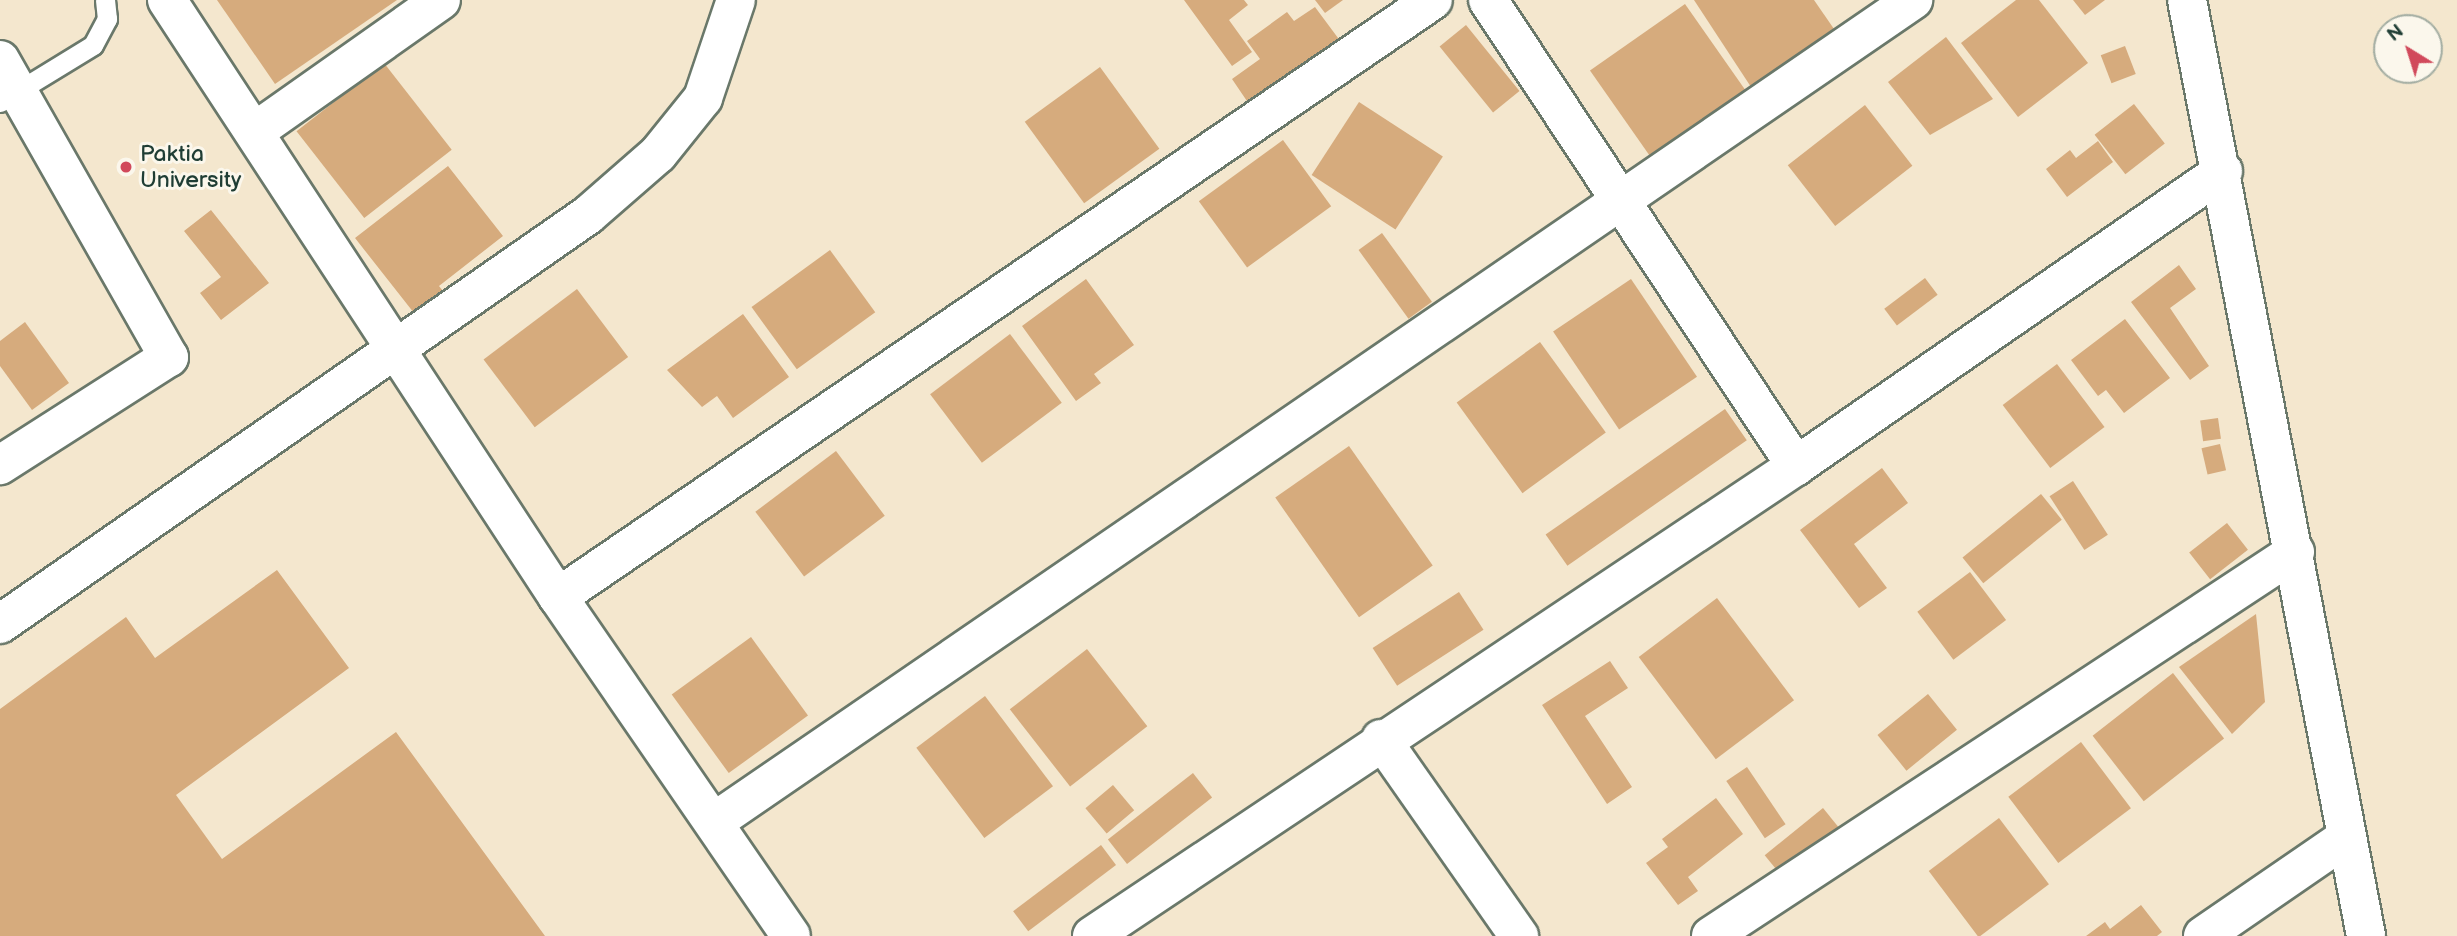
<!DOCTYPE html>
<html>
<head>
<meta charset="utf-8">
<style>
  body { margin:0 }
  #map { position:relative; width:2457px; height:936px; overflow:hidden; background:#f4e7ce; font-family:"Balsamiq Sans",sans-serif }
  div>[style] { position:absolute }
  .building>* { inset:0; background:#d6ab7d; transform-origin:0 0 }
  .roads { filter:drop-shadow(2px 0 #6a786a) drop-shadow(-2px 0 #6a786a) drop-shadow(0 2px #6a786a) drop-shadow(0 -2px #6a786a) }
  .lane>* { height:19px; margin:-9.5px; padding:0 9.5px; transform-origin:9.5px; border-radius:9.5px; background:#fff }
  .street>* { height:38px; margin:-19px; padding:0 19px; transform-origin:19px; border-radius:19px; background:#fff }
  .dots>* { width:19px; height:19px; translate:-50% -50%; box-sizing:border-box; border:4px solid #fbf7ec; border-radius:50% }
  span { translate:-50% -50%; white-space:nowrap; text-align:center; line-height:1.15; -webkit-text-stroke:6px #fbf7ec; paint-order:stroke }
  .poi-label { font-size:23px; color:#1f3d34 }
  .left { translate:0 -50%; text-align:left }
  .north { position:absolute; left:2373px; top:14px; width:70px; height:70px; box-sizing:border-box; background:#fbf7ec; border:2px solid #a3ada2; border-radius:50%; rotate:322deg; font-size:19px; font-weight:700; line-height:28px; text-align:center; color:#1f3d34 }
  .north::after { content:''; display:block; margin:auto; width:24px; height:32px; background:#d1495b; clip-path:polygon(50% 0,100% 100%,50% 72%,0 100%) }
</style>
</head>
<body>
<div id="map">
  <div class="building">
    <i style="clip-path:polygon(217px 0,397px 0,275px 84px)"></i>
    <i style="clip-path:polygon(1184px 0,1244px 0,1248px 5px,1229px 20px,1252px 52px,1232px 66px)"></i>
    <i style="clip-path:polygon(1315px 0,1343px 0,1325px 13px)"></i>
    <i style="clip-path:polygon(1694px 0,1814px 0,1834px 29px,1751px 87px)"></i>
    <i style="clip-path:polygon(2016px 0,2039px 0,2088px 63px,2018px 117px,1961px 43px)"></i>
    <i style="clip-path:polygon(2073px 0,2105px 0,2085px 15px)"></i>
    <i style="left:1685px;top:4px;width:106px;height:116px;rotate:55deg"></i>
    <i style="clip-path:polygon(1315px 7px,1341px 42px,1251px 107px,1232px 79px,1260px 59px,1247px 41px,1287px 12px,1294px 21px)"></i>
    <i style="left:1466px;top:25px;width:85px;height:34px;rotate:51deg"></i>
    <i style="clip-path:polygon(1946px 37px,1993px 99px,1930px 135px,1888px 82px)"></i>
    <i style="left:2125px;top:46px;width:30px;height:26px;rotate:69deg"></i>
    <i style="left:384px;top:63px;width:110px;height:111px;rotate:52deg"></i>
    <i style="left:1100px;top:67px;width:101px;height:93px;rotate:54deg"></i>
    <i style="left:1359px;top:102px;width:100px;height:87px;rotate:33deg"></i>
    <i style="left:2134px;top:104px;width:50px;height:50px;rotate:52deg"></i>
    <i style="left:1865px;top:105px;width:77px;height:98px;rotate:52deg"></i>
    <i style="left:1283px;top:140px;width:82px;height:104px;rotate:54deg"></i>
    <i style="clip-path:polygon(2098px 141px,2113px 162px,2067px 197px,2046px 169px,2070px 150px,2076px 158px)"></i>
    <i style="clip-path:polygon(448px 166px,503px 236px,439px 286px,454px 305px,425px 327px,355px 238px)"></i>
    <i style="clip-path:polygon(211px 210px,269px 283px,221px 320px,200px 293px,221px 277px,184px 231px)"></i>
    <i style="left:1382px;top:233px;width:85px;height:29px;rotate:54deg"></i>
    <i style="left:830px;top:250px;width:77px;height:97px;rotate:54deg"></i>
    <i style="clip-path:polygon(2179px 265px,2196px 289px,2170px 308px,2209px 366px,2190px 380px,2131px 302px)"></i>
    <i style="left:1925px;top:278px;width:21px;height:51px;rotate:53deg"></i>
    <i style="clip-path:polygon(1086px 279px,1134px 345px,1094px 374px,1101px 383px,1076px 401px,1022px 326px)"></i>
    <i style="left:1631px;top:279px;width:118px;height:94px;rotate:56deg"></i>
    <i style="left:577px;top:289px;width:85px;height:117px;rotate:53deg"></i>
    <i style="clip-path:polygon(743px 314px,789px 377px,733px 418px,717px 396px,702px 407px,667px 370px)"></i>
    <i style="clip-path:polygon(2125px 319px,2170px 378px,2124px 413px,2106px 390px,2098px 396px,2071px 360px)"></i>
    <i style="clip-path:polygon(25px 322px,69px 383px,32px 410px,0 366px,0 341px)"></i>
    <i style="left:1010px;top:334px;width:86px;height:100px;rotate:53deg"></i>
    <i style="left:1540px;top:342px;width:112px;height:103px;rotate:54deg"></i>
    <i style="left:2057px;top:364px;width:79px;height:68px;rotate:53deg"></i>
    <i style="left:1725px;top:409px;width:38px;height:219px;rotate:55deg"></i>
    <i style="left:2218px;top:418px;width:21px;height:18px;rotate:82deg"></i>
    <i style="left:2220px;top:444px;width:27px;height:19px;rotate:77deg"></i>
    <i style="left:1349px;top:446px;width:146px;height:90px;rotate:55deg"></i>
    <i style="left:836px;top:451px;width:81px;height:101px;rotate:53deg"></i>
    <i style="clip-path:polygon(1882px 468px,1908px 503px,1854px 544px,1887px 588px,1859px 608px,1800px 530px)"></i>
    <i style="left:2073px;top:481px;width:64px;height:28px;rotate:57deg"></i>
    <i style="left:2041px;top:494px;width:33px;height:101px;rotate:51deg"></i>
    <i style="left:2227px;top:523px;width:34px;height:48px;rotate:52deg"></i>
    <i style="clip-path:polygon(277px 570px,349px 668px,176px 795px,222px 859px,396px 732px,545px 936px,0 936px,0 709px,126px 617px,155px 658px)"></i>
    <i style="left:1970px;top:572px;width:60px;height:66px;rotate:53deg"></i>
    <i style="left:1459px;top:592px;width:45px;height:103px;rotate:57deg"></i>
    <i style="left:1717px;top:598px;width:128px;height:98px;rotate:53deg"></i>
    <i style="clip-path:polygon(2256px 614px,2265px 702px,2232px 734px,2179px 667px)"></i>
    <i style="left:751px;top:637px;width:97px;height:98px;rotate:54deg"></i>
    <i style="left:1087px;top:649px;width:98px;height:98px;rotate:52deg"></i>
    <i style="clip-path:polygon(1610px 661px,1628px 688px,1585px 716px,1632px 787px,1607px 804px,1542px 705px)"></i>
    <i style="left:2173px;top:673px;width:83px;height:102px;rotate:52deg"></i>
    <i style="left:1928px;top:694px;width:46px;height:65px;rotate:51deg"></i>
    <i style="left:985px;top:696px;width:113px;height:86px;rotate:53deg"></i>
    <i style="left:2081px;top:742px;width:83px;height:91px;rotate:53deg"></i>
    <i style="left:1747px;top:767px;width:69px;height:25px;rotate:56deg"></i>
    <i style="left:1193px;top:773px;width:31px;height:108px;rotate:52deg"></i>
    <i style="left:1113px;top:785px;width:33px;height:36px;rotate:50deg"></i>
    <i style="clip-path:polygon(1716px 798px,1743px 834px,1688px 877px,1698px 891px,1678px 905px,1646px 863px,1668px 847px,1662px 839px)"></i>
    <i style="left:1823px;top:808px;width:27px;height:75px;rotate:51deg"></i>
    <i style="left:1999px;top:818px;width:83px;height:88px;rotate:53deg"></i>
    <i style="left:1101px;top:845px;width:25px;height:110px;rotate:53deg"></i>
    <i style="clip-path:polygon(2141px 905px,2162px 932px,2157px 936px,2086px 936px,2105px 922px,2110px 929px)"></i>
  </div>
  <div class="roads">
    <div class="lane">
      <i style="left:0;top:102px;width:109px;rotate:-31.5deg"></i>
      <i style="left:93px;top:45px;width:30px;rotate:-62deg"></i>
      <i style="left:107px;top:19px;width:19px;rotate:-96deg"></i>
    </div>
    <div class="street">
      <i style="left:167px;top:0;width:714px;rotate:56.78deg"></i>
      <i style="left:558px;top:597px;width:411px;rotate:55.5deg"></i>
      <i style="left:1488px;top:0;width:559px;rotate:56.54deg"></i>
      <i style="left:2187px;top:0;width:953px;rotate:79.17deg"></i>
      <i style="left:0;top:60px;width:342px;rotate:60.4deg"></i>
      <i style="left:169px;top:357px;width:201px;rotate:147.4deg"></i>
      <i style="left:257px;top:130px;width:225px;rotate:-35.2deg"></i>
      <i style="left:558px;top:597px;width:1059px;rotate:-34.31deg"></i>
      <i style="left:0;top:624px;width:716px;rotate:-34.82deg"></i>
      <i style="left:588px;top:215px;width:93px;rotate:-41.1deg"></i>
      <i style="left:658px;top:154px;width:72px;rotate:-51.2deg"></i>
      <i style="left:703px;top:98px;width:103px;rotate:-71.4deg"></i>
      <i style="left:1381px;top:739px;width:241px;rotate:55deg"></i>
      <i style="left:714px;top:822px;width:1454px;rotate:-34.43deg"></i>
      <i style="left:1092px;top:936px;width:846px;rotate:-33.73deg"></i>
      <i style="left:1796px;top:466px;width:519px;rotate:-34.64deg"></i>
      <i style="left:1711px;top:936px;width:699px;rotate:-33.33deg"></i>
      <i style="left:2203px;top:936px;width:171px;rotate:-34.5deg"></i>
    </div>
  </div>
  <div class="dots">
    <i style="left:126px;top:167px;background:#d1495b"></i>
  </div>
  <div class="poi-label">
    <span class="left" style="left:140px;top:167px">Paktia<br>University</span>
  </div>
  <div class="north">N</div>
</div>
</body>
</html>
